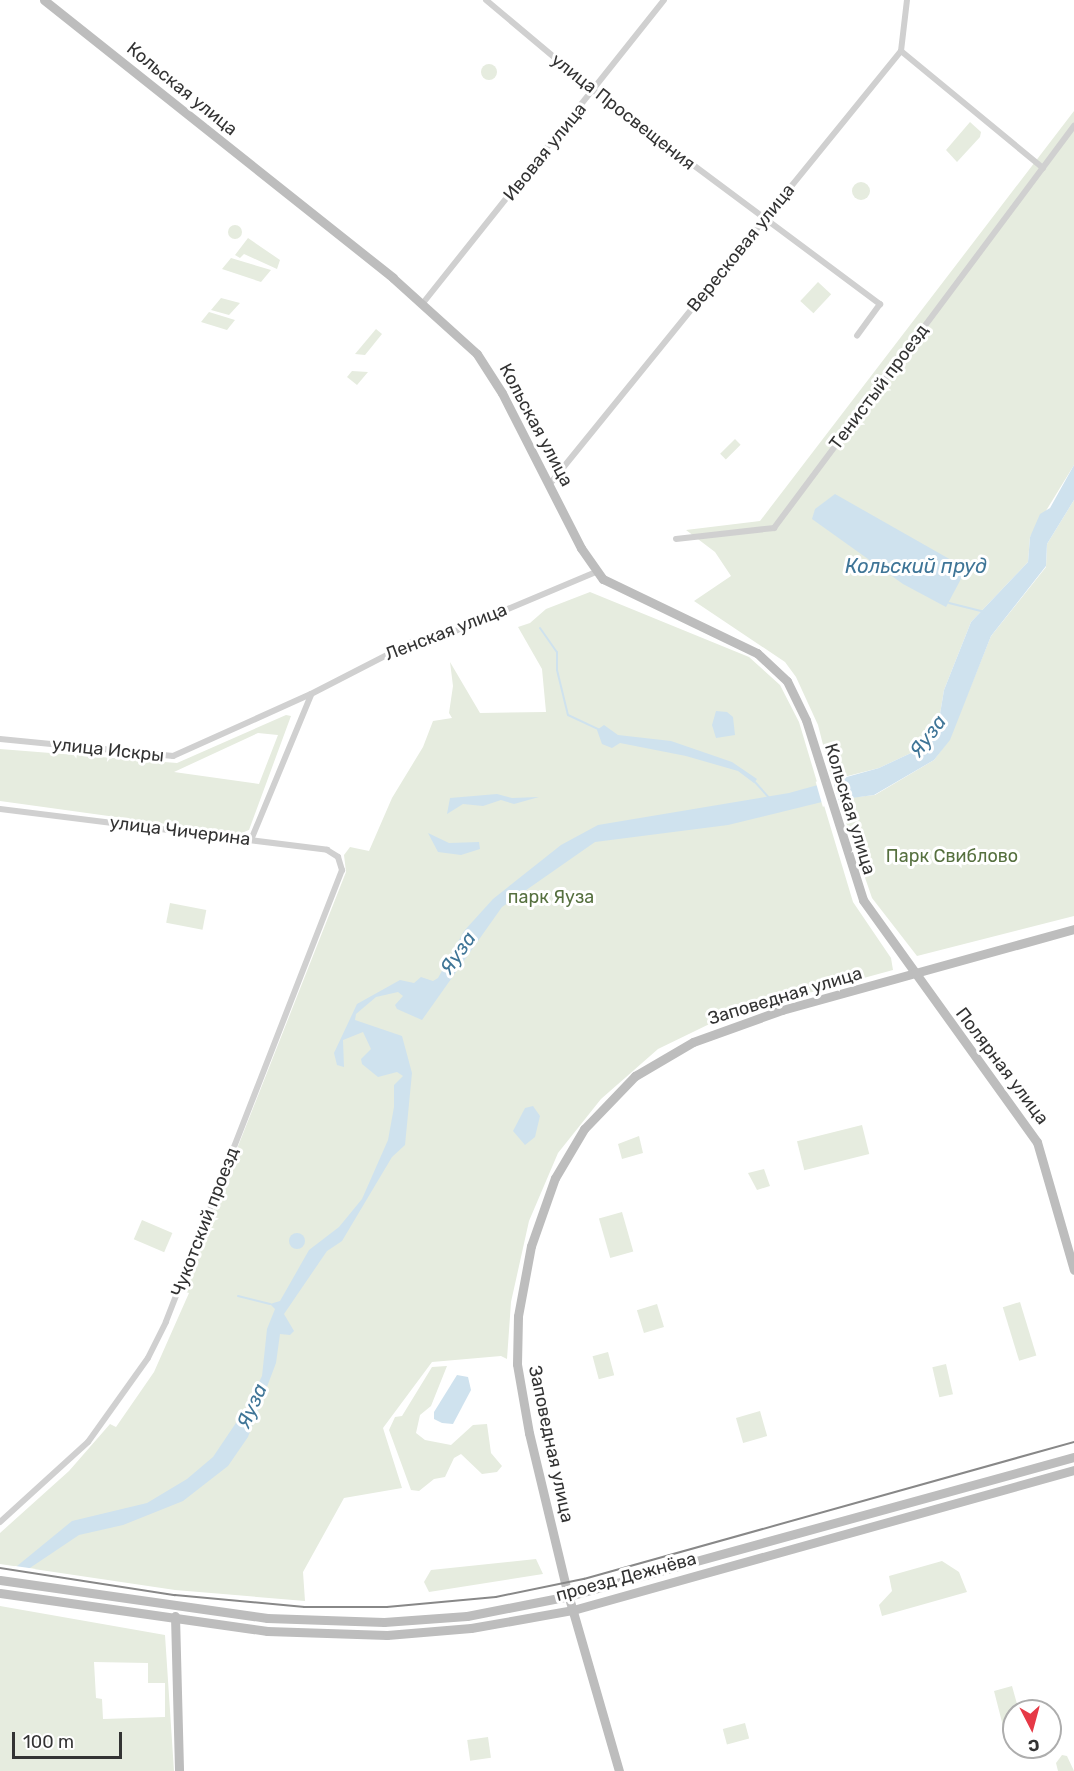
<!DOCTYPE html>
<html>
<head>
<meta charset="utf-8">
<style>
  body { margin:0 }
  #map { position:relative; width:1074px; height:1771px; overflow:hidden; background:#fff; font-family:Rubik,sans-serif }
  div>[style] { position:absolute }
  .green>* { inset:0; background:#e6ecdf; transform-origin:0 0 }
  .round { border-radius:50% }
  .water>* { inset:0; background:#cfe2ee }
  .pier>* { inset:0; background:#fff; transform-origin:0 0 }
  .stream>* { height:2px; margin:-1px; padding:0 1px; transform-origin:1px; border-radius:1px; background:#cfe2ee }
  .street>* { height:6px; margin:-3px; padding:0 3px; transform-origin:3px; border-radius:3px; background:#d0d0d0 }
  .secondary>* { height:9px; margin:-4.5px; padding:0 4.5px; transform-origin:4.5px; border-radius:4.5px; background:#bdbdbd }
  .tram>* { height:1.5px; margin:-0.75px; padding:0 0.75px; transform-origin:0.75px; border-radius:0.75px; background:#888 }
  span { translate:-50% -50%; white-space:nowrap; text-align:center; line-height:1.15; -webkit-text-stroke:6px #fff; paint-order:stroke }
  .street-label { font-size:18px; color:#333 }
  .park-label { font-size:18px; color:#56703f }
  .water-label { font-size:20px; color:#3f7597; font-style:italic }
  .north { position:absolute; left:1002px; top:1699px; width:60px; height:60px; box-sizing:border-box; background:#fff; border:2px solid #adadad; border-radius:50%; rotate:174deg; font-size:16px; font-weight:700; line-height:24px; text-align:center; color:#333 }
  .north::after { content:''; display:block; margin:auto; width:21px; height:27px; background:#e63946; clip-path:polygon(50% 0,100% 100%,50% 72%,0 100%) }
  .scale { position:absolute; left:12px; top:1732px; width:110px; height:27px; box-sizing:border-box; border:3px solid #333; border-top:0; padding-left:8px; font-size:18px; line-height:21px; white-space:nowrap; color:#333; -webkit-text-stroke:4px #fff; paint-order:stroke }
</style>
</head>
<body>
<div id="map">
  <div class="green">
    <i class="round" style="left:481px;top:64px;width:16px;height:16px"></i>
    <i style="clip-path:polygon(1074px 111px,1074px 465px,1030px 537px,1028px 562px,971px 622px,944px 690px,940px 714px,930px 734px,911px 753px,879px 768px,832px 780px,818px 725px,796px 677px,785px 662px,694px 601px,731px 576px,715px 552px,686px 530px,760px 521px)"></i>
    <i style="clip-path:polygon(970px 122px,981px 132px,980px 137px,957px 162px,946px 150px)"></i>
    <i class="round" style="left:852px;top:182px;width:18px;height:18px"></i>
    <i class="round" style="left:228px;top:225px;width:14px;height:14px"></i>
    <i style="clip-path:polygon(248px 238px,280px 260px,277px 269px,244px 254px,240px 258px,235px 255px)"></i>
    <i style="clip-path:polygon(231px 258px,271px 270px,261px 282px,222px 269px)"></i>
    <i style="left:818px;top:282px;width:18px;height:26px;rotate:43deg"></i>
    <i style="clip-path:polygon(221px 298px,240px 303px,229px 315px,211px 310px)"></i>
    <i style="clip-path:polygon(209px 312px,235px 320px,227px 330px,201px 322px)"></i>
    <i style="clip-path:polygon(376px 329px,382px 334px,365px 355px,355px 354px)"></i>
    <i style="clip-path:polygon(352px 371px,368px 372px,357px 385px,347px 377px)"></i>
    <i style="left:735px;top:439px;width:8px;height:21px;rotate:45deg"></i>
    <i style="clip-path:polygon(1074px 500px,1074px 916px,917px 956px,872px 898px,838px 799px,875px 795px,934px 760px,949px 740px,991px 636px,1046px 567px,1047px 544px)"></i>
    <i style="clip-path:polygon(590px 592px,749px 657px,780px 685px,799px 722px,853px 902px,891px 958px,893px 970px,728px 1015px,658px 1049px,601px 1099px,558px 1153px,529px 1221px,511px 1302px,507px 1359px,501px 1356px,432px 1362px,383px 1428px,402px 1488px,344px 1498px,303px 1572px,305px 1601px,175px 1590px,0 1564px,0 1533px,69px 1471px,110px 1424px,116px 1427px,154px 1372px,189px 1293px,183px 1291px,220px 1192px,346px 872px,344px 855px,350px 847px,369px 851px,392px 798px,423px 747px,433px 721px,452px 718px,449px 713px,453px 686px,450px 662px,480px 713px,546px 712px,542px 669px,518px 627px,530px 623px,546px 609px)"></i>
    <i style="clip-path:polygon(evenodd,286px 715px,291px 716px,249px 830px,239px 834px,0 801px,0 749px,177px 763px,286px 715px,258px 733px,278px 735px,259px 784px,174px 772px,258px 733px)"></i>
    <i style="left:170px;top:903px;width:37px;height:20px;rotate:11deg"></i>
    <i style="left:862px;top:1125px;width:30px;height:67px;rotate:76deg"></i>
    <i style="clip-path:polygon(639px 1136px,643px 1153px,622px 1159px,618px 1144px)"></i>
    <i style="clip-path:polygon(764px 1169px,770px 1186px,757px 1190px,748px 1173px)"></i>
    <i style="left:622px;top:1212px;width:41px;height:24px;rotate:74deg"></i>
    <i style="left:142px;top:1220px;width:33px;height:21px;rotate:23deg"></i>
    <i style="left:1020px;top:1302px;width:56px;height:18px;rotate:73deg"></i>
    <i style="left:657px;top:1304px;width:24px;height:21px;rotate:73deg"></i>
    <i style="left:608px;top:1352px;width:24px;height:16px;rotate:75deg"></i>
    <i style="left:946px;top:1364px;width:31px;height:14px;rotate:77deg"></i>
    <i style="clip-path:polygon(447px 1366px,431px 1406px,420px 1415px,416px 1433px,425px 1440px,451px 1445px,473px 1425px,487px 1424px,491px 1453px,502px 1466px,497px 1472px,482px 1474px,461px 1454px,454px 1458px,445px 1477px,434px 1479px,419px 1491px,411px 1490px,389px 1430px,395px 1417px,402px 1416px,432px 1367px)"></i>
    <i style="left:760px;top:1411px;width:26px;height:25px;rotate:74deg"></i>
    <i style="clip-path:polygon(536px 1559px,543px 1574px,429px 1592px,424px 1582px,431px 1570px)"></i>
    <i style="clip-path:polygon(942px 1561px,959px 1572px,967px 1592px,882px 1616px,879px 1605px,892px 1591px,889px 1576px)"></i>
    <i style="clip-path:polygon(evenodd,0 1606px,165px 1635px,174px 1771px,0 1771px,0 1606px,94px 1662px,148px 1663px,148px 1683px,165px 1683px,165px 1717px,103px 1719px,102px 1699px,96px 1698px,94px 1662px)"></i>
    <i style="clip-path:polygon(1012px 1686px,1019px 1711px,1014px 1711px,1014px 1727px,1004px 1730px,994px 1691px)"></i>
    <i style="left:745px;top:1723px;width:16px;height:23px;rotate:75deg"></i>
    <i style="left:488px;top:1737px;width:21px;height:21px;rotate:82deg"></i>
    <i style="clip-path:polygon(1062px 1755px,1067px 1756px,1074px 1771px,1058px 1771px,1056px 1763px)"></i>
  </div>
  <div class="water">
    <i style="clip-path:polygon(1074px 465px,1074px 500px,1047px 544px,1046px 566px,991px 636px,950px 740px,934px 760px,874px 795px,822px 802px,728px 825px,595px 842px,502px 907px,422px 1020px,397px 1009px,395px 1005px,403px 996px,398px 992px,376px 997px,356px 1014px,355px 1020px,402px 1036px,412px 1073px,405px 1145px,392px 1157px,342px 1241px,327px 1251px,284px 1314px,294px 1331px,290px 1335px,280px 1334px,276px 1363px,248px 1437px,228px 1466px,183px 1501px,123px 1525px,79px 1535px,0 1588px,0 1580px,72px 1521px,147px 1503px,187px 1479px,213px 1457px,246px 1408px,262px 1376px,267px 1329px,275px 1309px,270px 1304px,280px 1301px,309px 1250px,339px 1227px,362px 1199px,388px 1140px,394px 1107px,394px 1085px,403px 1076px,397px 1072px,378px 1077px,362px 1064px,361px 1059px,371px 1049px,363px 1032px,343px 1040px,344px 1067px,337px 1065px,334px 1053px,357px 1004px,400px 980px,414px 983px,421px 977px,433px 981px,438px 978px,464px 931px,493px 899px,561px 845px,598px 825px,789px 793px,879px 768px,911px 753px,930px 734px,940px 714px,944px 690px,971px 622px,1028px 562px,1030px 537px,1040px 514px,1050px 508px)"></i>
    <i style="clip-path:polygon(835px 494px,960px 565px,962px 577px,946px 607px,903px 584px,812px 519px,815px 509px)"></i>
    <i style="clip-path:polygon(716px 711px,727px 712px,733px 717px,735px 735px,716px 738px,712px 725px)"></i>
    <i style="clip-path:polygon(604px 725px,618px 735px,671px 741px,732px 762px,757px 779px,754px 783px,738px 771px,686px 756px,620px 743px,612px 748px,602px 744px,597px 730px)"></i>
    <i style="clip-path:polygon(497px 794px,512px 798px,539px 797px,514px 804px,501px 800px,483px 806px,463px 804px,447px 814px,450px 798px)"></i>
    <i style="clip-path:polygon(428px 833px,449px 843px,479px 842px,480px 849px,461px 855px,438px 852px)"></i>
    <i style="clip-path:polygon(533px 1106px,540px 1116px,535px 1137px,525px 1145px,513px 1131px,525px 1108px)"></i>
    <i class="round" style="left:289px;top:1233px;width:16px;height:16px"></i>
    <i style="clip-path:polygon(457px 1375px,468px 1377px,471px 1390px,453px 1424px,442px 1423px,434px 1419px,434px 1412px)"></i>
  </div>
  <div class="pier">
    <i style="left:832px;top:777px;width:26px;height:17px;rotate:74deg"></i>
    <i style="clip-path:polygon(15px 1566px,36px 1569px,0 1591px,0 1577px)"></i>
  </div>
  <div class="stream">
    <i style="left:949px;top:603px;width:36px;rotate:14deg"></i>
    <i style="left:540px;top:628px;width:29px;rotate:55deg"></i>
    <i style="left:557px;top:652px;width:18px;rotate:90deg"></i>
    <i style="left:557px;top:670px;width:46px;rotate:76.3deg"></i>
    <i style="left:568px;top:715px;width:35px;rotate:25deg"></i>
    <i style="left:754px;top:781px;width:24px;rotate:48deg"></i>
    <i style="left:238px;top:1296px;width:33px;rotate:14deg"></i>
  </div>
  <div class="street">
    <i style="left:486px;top:0;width:146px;rotate:40deg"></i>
    <i style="left:598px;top:94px;width:352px;rotate:36.7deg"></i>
    <i style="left:880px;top:304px;width:39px;rotate:126deg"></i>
    <i style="left:901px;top:51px;width:184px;rotate:39.5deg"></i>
    <i style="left:423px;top:303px;width:387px;rotate:-51.5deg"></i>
    <i style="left:549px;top:485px;width:559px;rotate:-50.96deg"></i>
    <i style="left:901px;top:51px;width:51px;rotate:-83.3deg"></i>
    <i style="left:676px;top:539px;width:99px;rotate:-6.4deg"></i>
    <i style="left:774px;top:528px;width:502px;rotate:-53.27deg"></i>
    <i style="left:0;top:739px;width:174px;rotate:5.6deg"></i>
    <i style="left:173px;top:756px;width:151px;rotate:-24.2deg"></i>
    <i style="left:311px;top:694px;width:114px;rotate:-27.2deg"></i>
    <i style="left:412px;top:642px;width:42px;rotate:-13.7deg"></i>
    <i style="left:453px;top:632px;width:155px;rotate:-22.8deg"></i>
    <i style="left:0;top:809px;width:330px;rotate:7.1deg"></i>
    <i style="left:327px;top:850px;width:13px;rotate:32deg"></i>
    <i style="left:338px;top:857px;width:14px;rotate:73deg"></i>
    <i style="left:342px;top:870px;width:485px;rotate:111.3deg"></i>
    <i style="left:166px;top:1322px;width:40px;rotate:116.6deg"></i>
    <i style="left:148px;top:1358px;width:103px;rotate:125.5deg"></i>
    <i style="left:88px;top:1442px;width:119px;rotate:137.7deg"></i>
    <i style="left:251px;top:840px;width:157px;rotate:-67.5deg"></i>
  </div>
  <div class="secondary">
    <i style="left:44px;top:0;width:446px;rotate:38.5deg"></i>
    <i style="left:393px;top:278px;width:113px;rotate:42.1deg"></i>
    <i style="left:477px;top:354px;width:46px;rotate:57.3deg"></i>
    <i style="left:502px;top:393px;width:174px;rotate:63deg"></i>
    <i style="left:581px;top:548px;width:38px;rotate:55deg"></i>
    <i style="left:603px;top:579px;width:171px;rotate:25.7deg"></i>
    <i style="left:757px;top:653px;width:41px;rotate:43deg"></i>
    <i style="left:787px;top:681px;width:43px;rotate:64deg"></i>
    <i style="left:806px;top:720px;width:189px;rotate:72.4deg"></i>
    <i style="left:863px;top:900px;width:298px;rotate:54.3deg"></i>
    <i style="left:1037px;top:1142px;width:133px;rotate:73.9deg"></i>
    <i style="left:0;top:1580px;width:270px;rotate:8.1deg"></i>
    <i style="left:267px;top:1618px;width:117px;rotate:2deg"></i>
    <i style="left:384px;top:1622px;width:83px;rotate:-4.1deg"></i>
    <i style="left:467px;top:1616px;width:104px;rotate:-11.1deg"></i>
    <i style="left:569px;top:1596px;width:524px;rotate:-15.39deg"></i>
    <i style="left:0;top:1593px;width:270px;rotate:8.1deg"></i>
    <i style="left:267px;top:1631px;width:120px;rotate:1.9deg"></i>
    <i style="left:387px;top:1635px;width:84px;rotate:-4.8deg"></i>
    <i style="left:471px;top:1628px;width:104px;rotate:-10deg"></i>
    <i style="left:573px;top:1610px;width:520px;rotate:-15.61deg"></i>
    <i style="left:175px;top:1616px;width:155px;rotate:88.5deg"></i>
    <i style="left:619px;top:1771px;width:191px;rotate:-106.1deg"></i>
    <i style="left:566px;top:1587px;width:158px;rotate:-103.5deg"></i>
    <i style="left:529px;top:1433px;width:70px;rotate:-99.9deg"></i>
    <i style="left:517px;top:1364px;width:48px;rotate:-88.8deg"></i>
    <i style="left:518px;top:1316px;width:71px;rotate:-79.5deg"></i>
    <i style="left:531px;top:1246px;width:72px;rotate:-70.6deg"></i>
    <i style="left:555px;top:1178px;width:57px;rotate:-59.4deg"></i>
    <i style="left:584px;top:1129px;width:74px;rotate:-46.1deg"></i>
    <i style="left:635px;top:1076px;width:67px;rotate:-30.4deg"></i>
    <i style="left:693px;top:1042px;width:95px;rotate:-19.8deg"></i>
    <i style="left:782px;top:1010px;width:303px;rotate:-15.5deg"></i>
  </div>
  <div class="tram">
    <i style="left:0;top:1568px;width:177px;rotate:8.8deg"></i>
    <i style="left:175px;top:1595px;width:130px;rotate:5.3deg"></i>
    <i style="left:304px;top:1607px;width:83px"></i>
    <i style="left:387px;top:1607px;width:109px;rotate:-5.2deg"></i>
    <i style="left:496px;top:1597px;width:90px;rotate:-11.6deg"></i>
    <i style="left:584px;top:1579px;width:509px;rotate:-15.62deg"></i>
  </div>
  <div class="street-label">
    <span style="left:182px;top:89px;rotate:39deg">Кольская улица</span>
    <span style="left:623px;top:112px;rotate:38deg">улица Просвещения</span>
    <span style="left:545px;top:152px;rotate:-51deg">Ивовая улица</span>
    <span style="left:741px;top:248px;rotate:-51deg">Вересковая улица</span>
    <span style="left:879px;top:387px;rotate:-53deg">Тенистый проезд</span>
    <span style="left:536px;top:425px;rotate:62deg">Кольская улица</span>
    <span style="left:446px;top:632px;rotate:-21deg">Ленская улица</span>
    <span style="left:108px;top:750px;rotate:6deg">улица Искры</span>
    <span style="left:850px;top:809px;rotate:73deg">Кольская улица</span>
    <span style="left:180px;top:831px;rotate:7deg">улица Чичерина</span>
    <span style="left:785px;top:996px;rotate:-17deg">Заповедная улица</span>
    <span style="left:1002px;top:1066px;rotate:53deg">Полярная улица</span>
    <span style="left:205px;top:1222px;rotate:-69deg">Чукотский проезд</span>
    <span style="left:551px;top:1444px;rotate:78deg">Заповедная улица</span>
    <span style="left:626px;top:1577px;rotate:-15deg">проезд Дежнёва</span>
  </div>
  <div class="park-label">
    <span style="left:952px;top:856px">Парк Свиблово</span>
    <span style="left:551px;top:897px">парк Яуза</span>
  </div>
  <div class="water-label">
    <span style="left:916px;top:566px">Кольский пруд</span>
    <span style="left:928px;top:736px;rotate:-53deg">Яуза</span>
    <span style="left:458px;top:953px;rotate:-55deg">Яуза</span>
    <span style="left:252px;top:1406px;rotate:-66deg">Яуза</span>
  </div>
  <div class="north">С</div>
  <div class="scale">100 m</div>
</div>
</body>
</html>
